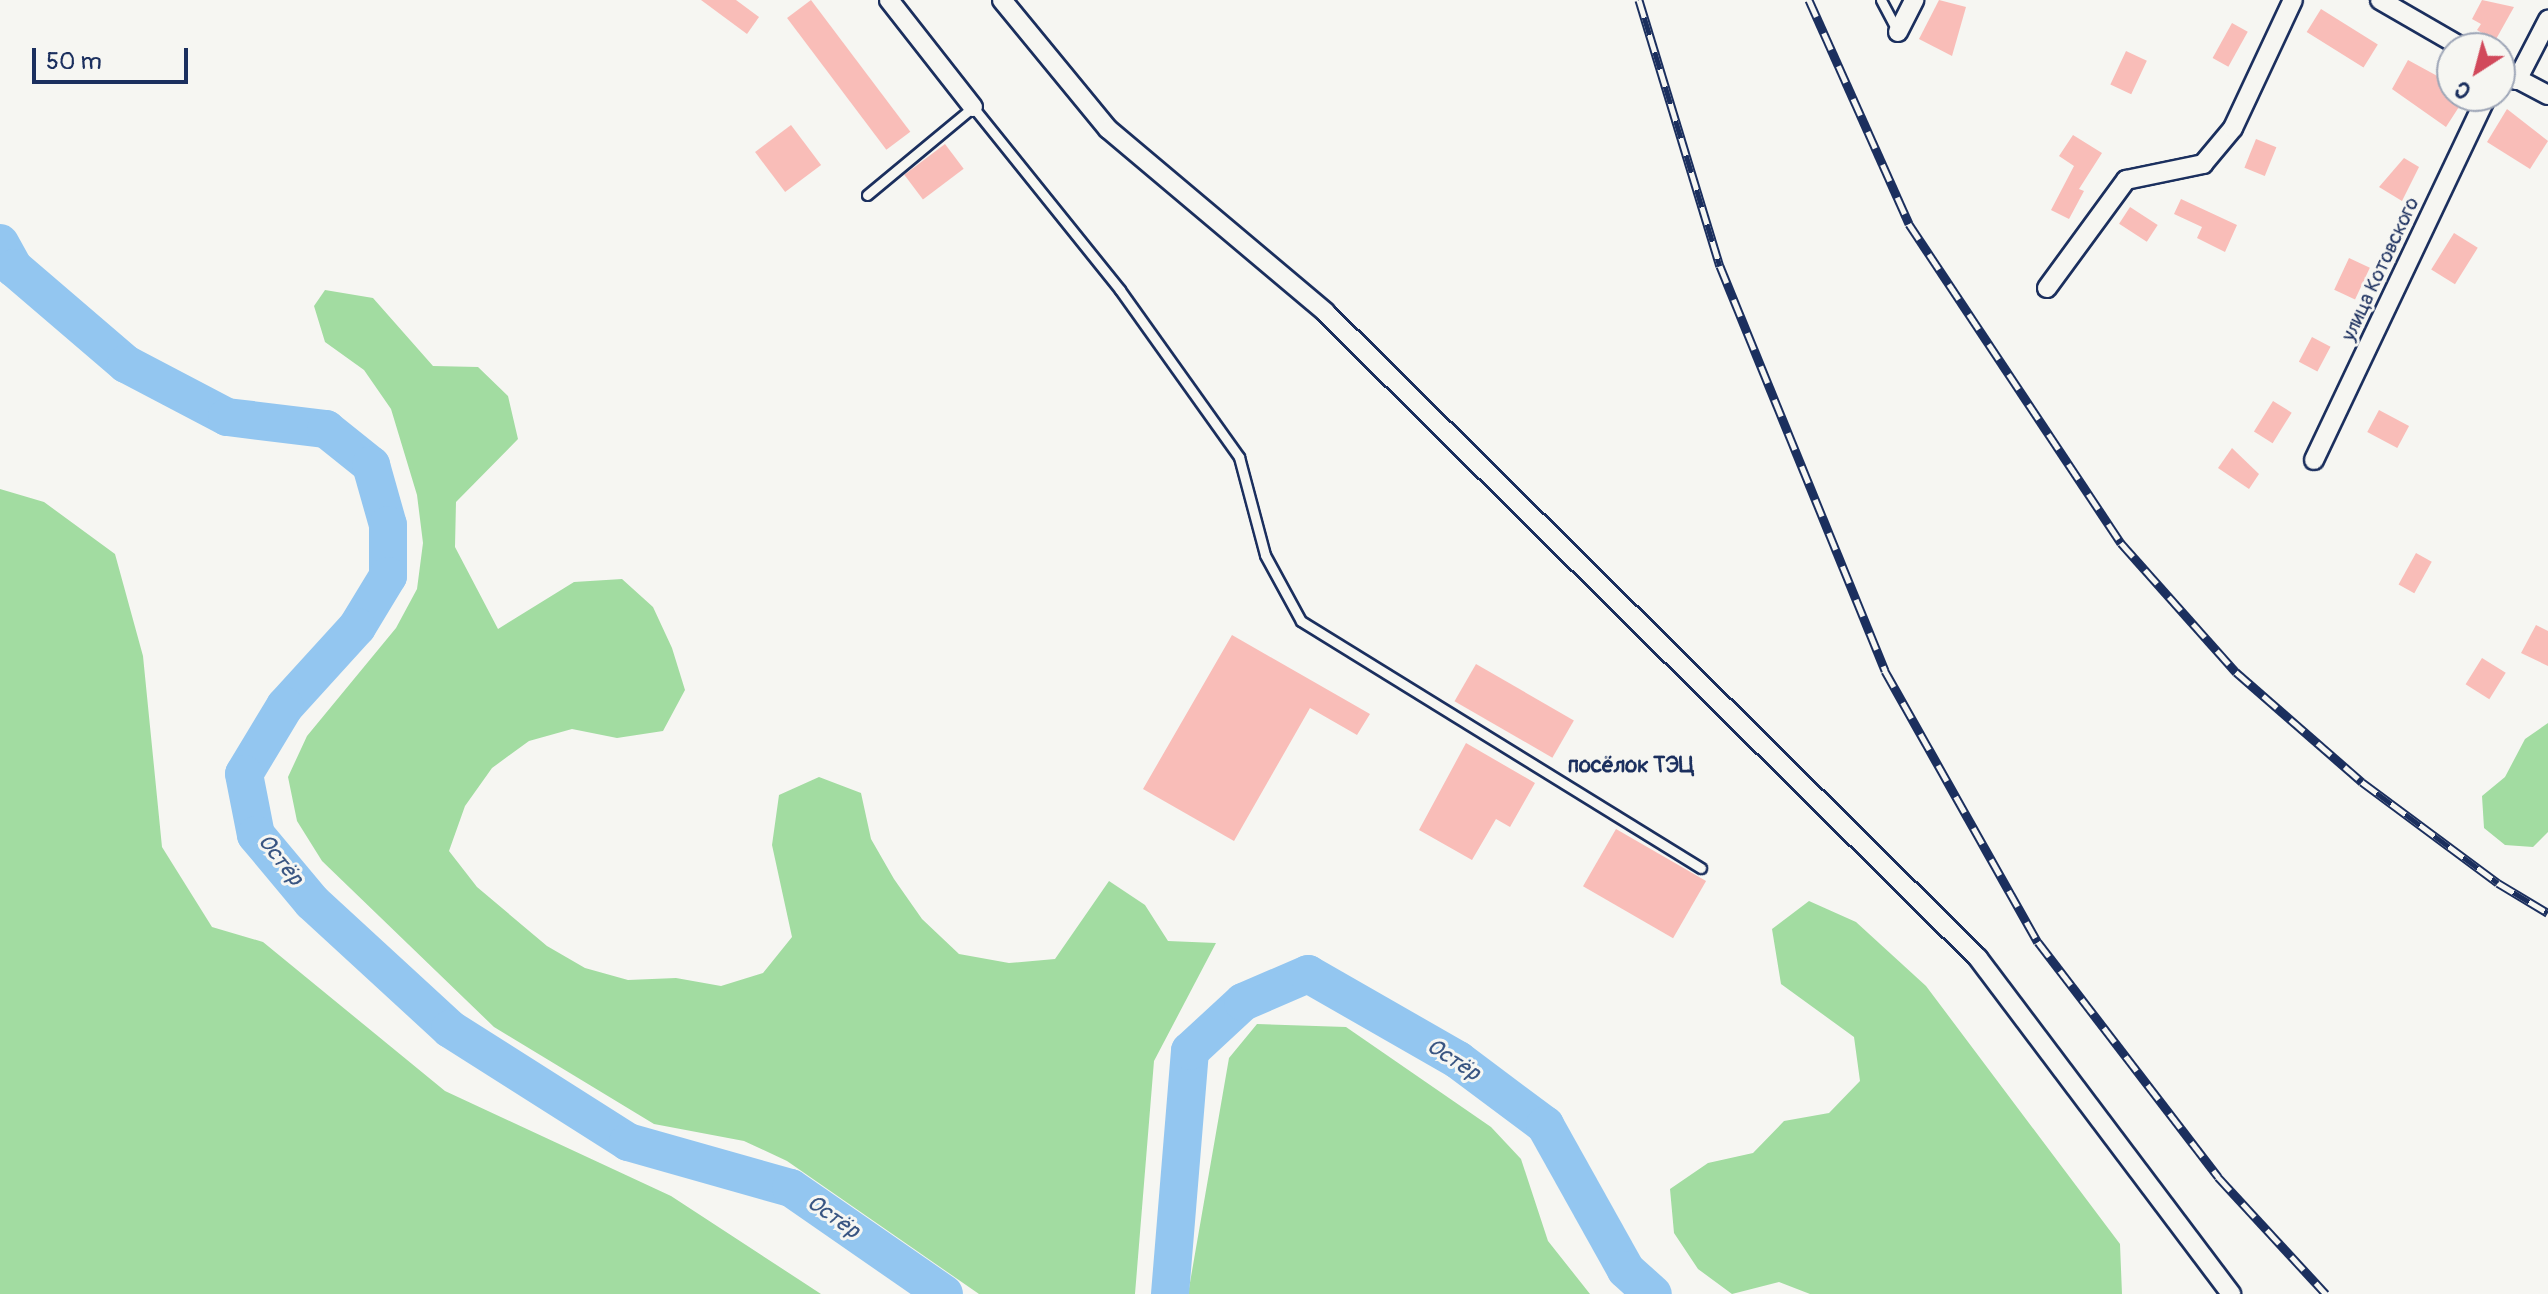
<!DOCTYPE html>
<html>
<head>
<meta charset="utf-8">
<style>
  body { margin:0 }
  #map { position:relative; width:2548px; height:1294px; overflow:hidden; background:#f6f6f2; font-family:Pangolin,sans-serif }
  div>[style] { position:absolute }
  .green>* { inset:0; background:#a2dca1 }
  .river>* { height:38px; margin:-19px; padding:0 19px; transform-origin:19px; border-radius:19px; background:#93c6f0 }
  .building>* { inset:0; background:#f9bdb8; transform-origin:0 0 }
  .roads { filter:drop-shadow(2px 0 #1b2f5e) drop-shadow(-2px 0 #1b2f5e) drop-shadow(0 2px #1b2f5e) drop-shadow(0 -2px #1b2f5e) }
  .lane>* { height:9px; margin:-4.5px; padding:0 4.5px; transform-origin:4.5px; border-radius:4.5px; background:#f6f6f2 }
  .street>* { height:18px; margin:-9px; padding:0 9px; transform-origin:9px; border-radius:9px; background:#f6f6f2 }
  .rail>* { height:9px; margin-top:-4.5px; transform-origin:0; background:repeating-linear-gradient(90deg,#f6f6f2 0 18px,#1b2f5e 0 36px); box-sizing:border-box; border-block:2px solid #1b2f5e }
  span { translate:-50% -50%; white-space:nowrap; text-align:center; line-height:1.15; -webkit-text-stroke:6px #f6f6f2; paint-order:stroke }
  .street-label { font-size:20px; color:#1b2f5e }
  .neighbourhood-label { font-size:22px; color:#1b2f5e; font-weight:700 }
  .water-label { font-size:22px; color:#395582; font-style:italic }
  .north { position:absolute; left:2436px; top:32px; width:80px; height:80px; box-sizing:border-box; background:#f6f6f2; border:2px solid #9ea6b7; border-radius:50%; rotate:216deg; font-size:22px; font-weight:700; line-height:32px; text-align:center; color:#1b2f5e }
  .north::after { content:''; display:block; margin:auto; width:28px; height:36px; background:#d1495b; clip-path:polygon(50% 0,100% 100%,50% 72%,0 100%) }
  .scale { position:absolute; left:32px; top:48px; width:156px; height:36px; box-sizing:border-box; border:4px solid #1b2f5e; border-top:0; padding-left:10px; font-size:24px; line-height:28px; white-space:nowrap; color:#1b2f5e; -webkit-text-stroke:6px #f6f6f2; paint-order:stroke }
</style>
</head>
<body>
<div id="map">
  <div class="green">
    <i style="clip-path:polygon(325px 290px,373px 298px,433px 366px,478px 367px,508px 396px,518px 439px,456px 502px,455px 547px,498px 629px,574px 582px,622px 579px,653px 607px,672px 648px,685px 690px,663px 731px,617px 738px,572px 729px,529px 741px,492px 768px,465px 806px,449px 851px,477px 887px,547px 946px,585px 968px,628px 980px,676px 978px,721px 986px,763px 973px,792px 937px,772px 845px,779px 795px,819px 777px,861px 793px,871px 839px,894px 879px,922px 919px,959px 954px,1009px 963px,1055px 959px,1109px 881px,1145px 905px,1168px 941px,1216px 943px,1154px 1061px,1135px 1294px,979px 1294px,787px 1161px,744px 1141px,654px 1124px,494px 1027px,322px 861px,297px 821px,288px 777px,307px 736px,396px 628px,417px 589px,423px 543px,417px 495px,391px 409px,364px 370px,325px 342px,314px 306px)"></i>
    <i style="clip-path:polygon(0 489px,44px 502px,115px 554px,143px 656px,162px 847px,212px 927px,263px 942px,445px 1091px,671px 1196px,821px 1294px,0 1294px)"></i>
    <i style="clip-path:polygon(2548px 723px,2548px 832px,2533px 847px,2505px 845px,2484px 828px,2482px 796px,2505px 777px,2525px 739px)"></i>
    <i style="clip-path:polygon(1809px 901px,1856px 922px,1926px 986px,2120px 1244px,2122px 1294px,1810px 1294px,1779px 1282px,1732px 1294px,1698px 1269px,1674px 1233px,1670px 1189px,1708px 1163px,1753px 1153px,1784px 1121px,1829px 1113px,1860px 1081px,1854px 1037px,1781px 984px,1772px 929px)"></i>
    <i style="clip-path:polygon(1257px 1024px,1346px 1027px,1491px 1127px,1521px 1159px,1548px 1241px,1590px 1294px,1188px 1294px,1229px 1058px)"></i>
  </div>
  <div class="river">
    <i style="left:0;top:243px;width:29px;rotate:61deg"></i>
    <i style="left:14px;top:268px;width:148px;rotate:40.6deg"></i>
    <i style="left:126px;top:364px;width:114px;rotate:27.7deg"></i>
    <i style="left:227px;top:417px;width:100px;rotate:6.9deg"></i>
    <i style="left:326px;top:429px;width:58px;rotate:38.7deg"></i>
    <i style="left:371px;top:465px;width:62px;rotate:74.2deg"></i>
    <i style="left:388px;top:525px;width:51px;rotate:90deg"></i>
    <i style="left:388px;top:576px;width:60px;rotate:121.3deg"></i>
    <i style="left:357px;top:627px;width:107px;rotate:132.3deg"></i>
    <i style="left:285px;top:706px;width:79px;rotate:121.1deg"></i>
    <i style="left:244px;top:774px;width:62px;rotate:78.9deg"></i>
    <i style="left:256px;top:835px;width:87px;rotate:50.1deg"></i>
    <i style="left:312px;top:902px;width:188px;rotate:42.6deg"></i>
    <i style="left:450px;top:1029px;width:211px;rotate:32.4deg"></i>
    <i style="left:628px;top:1142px;width:169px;rotate:15.8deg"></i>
    <i style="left:791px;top:1188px;width:186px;rotate:34.7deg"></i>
    <i style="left:1170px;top:1294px;width:244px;rotate:-85.3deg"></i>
    <i style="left:1190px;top:1051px;width:72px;rotate:-42.8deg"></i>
    <i style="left:1243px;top:1002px;width:71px;rotate:-23.3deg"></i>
    <i style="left:1308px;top:974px;width:173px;rotate:29.8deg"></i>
    <i style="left:1458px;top:1060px;width:109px;rotate:36.8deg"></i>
    <i style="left:1545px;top:1125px;width:166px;rotate:60.8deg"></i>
    <i style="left:1626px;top:1270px;width:36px;rotate:42deg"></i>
  </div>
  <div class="building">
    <i style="clip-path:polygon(701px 0,736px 0,759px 17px,747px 34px)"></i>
    <i style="left:811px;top:0;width:165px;height:30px;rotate:53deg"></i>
    <i style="clip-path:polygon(1939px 0,1966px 7px,1952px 56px,1919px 39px)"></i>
    <i style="clip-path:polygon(2482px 0,2514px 7px,2495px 41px,2477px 30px,2481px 24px,2472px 19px)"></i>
    <i style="left:2321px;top:9px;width:67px;height:27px;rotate:32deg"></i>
    <i style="left:2232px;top:23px;width:18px;height:40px;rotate:29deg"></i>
    <i style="left:2126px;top:51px;width:23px;height:37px;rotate:25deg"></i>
    <i style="clip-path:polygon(2408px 60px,2452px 84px,2452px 96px,2466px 96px,2446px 127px,2392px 89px)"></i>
    <i style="clip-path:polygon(2507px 109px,2548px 141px,2530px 169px,2487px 142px)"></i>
    <i style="left:791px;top:125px;width:50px;height:45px;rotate:53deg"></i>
    <i style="clip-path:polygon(2073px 135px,2102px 153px,2079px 189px,2084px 191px,2069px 219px,2051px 210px,2074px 166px,2059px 156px)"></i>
    <i style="left:2256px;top:139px;width:22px;height:31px;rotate:22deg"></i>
    <i style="left:945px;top:144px;width:31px;height:51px;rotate:53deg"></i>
    <i style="clip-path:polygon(2404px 158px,2419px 167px,2402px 201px,2379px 187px)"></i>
    <i style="clip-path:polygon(2181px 199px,2237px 225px,2225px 252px,2197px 238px,2202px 227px,2174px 214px)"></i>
    <i style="left:2130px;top:207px;width:33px;height:20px;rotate:33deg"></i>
    <i style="left:2454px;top:233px;width:28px;height:43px;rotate:32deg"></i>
    <i style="left:2349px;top:258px;width:23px;height:35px;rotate:25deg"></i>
    <i style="left:2312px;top:337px;width:21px;height:28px;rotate:28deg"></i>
    <i style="left:2273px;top:401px;width:22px;height:36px;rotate:32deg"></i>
    <i style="left:2379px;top:410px;width:34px;height:25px;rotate:28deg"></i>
    <i style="clip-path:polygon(2232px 448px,2259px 474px,2249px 489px,2218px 468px)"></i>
    <i style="left:2416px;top:553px;width:18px;height:36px;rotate:29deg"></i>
    <i style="clip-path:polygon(2536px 625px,2548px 631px,2548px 666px,2521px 653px)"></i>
    <i style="clip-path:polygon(1232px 635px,1370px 714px,1357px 735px,1310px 708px,1234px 841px,1143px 789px)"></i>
    <i style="left:2482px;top:658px;width:28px;height:31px;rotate:32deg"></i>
    <i style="left:1476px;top:664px;width:113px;height:43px;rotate:30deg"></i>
    <i style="clip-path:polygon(1466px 743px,1535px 783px,1510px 827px,1496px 819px,1472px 860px,1419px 830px)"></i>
    <i style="left:1616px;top:829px;width:104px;height:66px;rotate:30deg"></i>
  </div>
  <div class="roads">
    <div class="lane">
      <i style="left:1881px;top:0;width:36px;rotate:62deg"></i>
      <i style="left:867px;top:195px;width:138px;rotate:-39.7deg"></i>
      <i style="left:973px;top:107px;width:235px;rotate:51.2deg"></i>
      <i style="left:1120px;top:290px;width:205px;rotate:54.5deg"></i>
      <i style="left:1239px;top:457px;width:101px;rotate:75.1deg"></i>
      <i style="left:1265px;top:555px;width:75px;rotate:61.4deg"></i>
      <i style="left:1301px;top:621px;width:470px;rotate:31.7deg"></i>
    </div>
    <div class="street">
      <i style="left:889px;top:0;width:136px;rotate:51.9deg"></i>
      <i style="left:1002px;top:0;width:167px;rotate:50.6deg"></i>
      <i style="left:1108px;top:129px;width:284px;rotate:40.1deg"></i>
      <i style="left:1325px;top:312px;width:919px;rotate:44.69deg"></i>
      <i style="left:1978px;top:958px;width:421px;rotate:53deg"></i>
      <i style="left:2380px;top:0;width:96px;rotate:30deg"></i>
      <i style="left:1898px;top:32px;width:36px;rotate:-63deg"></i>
      <i style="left:2508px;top:74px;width:45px;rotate:27.7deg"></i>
      <i style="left:2500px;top:77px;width:17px;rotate:10deg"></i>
      <i style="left:2517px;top:80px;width:68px;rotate:-62.7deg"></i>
      <i style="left:2047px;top:288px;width:134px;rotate:-53.8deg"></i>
      <i style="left:2126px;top:180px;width:79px;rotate:-11.7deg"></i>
      <i style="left:2203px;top:164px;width:47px;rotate:-50.2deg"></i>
      <i style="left:2233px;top:128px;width:141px;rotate:-64.9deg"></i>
      <i style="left:2314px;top:460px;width:403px;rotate:-64.6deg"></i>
    </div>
  </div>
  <div class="rail">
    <i style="left:1639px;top:0;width:278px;rotate:73.1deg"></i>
    <i style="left:1720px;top:266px;width:437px;rotate:67.8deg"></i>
    <i style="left:1885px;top:671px;width:311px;rotate:60.6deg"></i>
    <i style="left:2038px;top:942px;width:296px;rotate:52.5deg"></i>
    <i style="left:2218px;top:1177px;width:159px;rotate:47.3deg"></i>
    <i style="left:1809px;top:0;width:245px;rotate:65.9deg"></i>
    <i style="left:1909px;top:224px;width:383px;rotate:56.4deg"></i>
    <i style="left:2121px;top:543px;width:173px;rotate:48.3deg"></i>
    <i style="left:2236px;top:672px;width:167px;rotate:41.1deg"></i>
    <i style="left:2362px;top:782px;width:169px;rotate:36.6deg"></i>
    <i style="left:2498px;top:883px;width:58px;rotate:31deg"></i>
  </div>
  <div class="street-label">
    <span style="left:2380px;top:269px;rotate:-65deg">улица Котовского</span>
  </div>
  <div class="neighbourhood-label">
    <span style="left:1631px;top:766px">посёлок ТЭЦ</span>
  </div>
  <div class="water-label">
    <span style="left:280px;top:860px;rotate:52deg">Остёр</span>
    <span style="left:1453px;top:1060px;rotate:33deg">Остёр</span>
    <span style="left:833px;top:1217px;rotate:35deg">Остёр</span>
  </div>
  <div class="north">С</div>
  <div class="scale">50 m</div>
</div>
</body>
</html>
